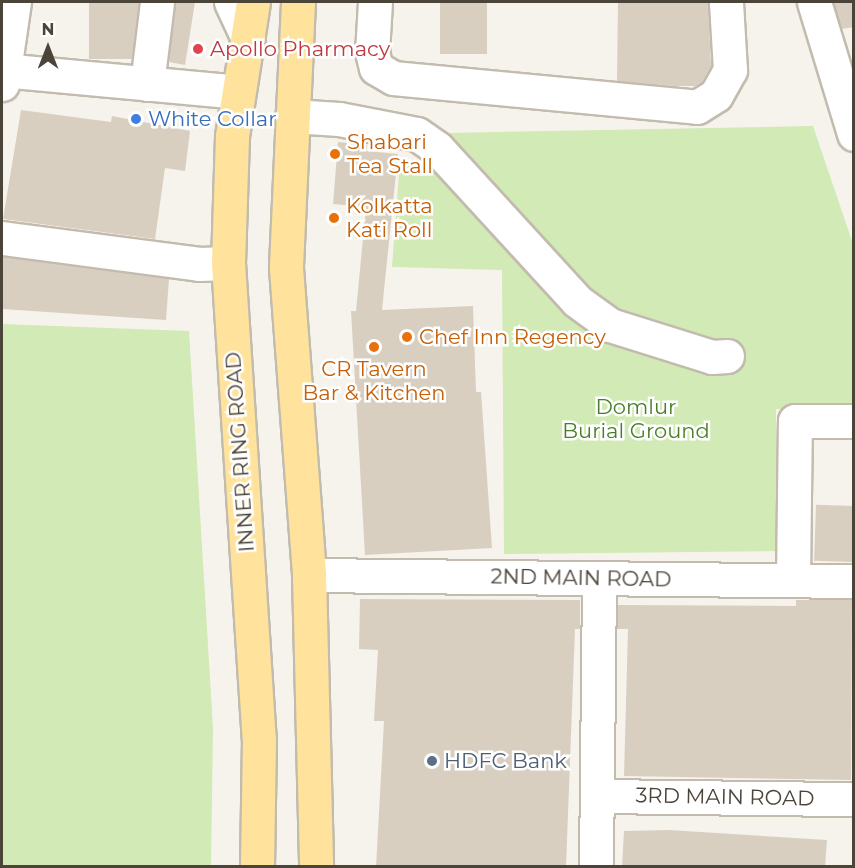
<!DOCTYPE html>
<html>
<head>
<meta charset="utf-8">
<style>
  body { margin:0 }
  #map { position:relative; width:855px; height:868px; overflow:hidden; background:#f6f3ec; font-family:Montserrat,sans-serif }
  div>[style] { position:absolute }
  .green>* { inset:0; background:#d2eab5 }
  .building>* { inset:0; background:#d8cfc1; transform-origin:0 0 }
  .roads { filter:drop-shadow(2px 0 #c2bbae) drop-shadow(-2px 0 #c2bbae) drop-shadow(0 2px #c2bbae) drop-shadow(0 -2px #c2bbae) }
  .minor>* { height:33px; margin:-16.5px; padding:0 16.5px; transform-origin:16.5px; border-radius:16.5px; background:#fff }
  .tertiary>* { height:33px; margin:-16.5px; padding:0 16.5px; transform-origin:16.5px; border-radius:16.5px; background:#fff }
  .primary>* { height:33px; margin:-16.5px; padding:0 16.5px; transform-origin:16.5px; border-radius:16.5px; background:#ffe39c }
  .dots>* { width:16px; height:16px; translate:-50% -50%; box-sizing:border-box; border:3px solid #fff; border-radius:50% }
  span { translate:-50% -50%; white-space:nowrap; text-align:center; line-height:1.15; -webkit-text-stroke:5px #fff; paint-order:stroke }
  .health-label { font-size:21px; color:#be3a42 }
  .left { translate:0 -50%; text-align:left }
  .shop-label { font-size:21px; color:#366cbe }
  .food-label { font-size:21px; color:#c56008 }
  .park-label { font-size:21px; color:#4a7f2a }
  .street-label { font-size:21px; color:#4b4439 }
  .service-label { font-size:21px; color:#4e5e75 }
  .frame { position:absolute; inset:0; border:3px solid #4b4439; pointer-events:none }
  .north { position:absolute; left:18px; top:18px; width:60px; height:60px; -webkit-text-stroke:4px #fff; paint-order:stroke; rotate:0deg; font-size:16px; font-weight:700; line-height:24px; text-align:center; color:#4b4439 }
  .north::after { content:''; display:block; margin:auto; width:21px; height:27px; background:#4b4439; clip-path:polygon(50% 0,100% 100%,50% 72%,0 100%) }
</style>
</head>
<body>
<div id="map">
  <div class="green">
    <i style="clip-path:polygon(813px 126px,853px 244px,853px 408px,776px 409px,777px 551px,504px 554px,502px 270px,392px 267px,400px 161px,457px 163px,447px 133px)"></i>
    <i style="clip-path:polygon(2px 324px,189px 331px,213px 728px,211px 866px,2px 866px)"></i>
  </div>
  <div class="building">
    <i style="left:89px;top:2px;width:49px;height:57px"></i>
    <i style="clip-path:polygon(175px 2px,195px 2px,185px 65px,169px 62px)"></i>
    <i style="left:440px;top:2px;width:47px;height:52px"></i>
    <i style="clip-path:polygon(618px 2px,708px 2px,711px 66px,702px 82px,695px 86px,673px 86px,617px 81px)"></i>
    <i style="clip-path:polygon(833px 2px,854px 2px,854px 27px,842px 29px)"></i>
    <i style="clip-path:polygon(21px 110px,111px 122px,112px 116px,190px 131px,185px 171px,165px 168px,155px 239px,3px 219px)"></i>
    <i style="clip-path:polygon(338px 142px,367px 145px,366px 151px,398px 154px,382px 310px,473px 306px,476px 392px,481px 392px,492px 548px,365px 555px,351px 311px,356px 311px,366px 207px,333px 204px)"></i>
    <i style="clip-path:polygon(2px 257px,169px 279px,166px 320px,2px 309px)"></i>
    <i style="left:854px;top:506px;width:56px;height:38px;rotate:92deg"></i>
    <i style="clip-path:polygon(360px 599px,580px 600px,580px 629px,575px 629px,566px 867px,376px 867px,384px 721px,374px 721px,378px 650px,359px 649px)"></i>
    <i style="clip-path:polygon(796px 600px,852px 600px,851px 780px,624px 776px,628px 629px,617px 629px,617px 605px,796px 606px)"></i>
    <i style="clip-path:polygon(669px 830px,827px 840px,825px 867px,622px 867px,624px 831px)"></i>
  </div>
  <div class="roads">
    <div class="minor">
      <i style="left:375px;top:2px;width:50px;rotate:93.4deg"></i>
      <i style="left:372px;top:52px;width:16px;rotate:76deg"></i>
      <i style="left:376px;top:68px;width:20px;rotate:30deg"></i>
      <i style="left:393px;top:78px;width:305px;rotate:5.4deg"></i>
      <i style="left:697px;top:107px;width:22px;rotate:-32deg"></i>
      <i style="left:716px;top:95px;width:29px;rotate:-61deg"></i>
      <i style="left:730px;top:70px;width:68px;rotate:-93.4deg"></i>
      <i style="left:814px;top:2px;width:138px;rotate:73.1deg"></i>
      <i style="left:2px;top:84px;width:83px;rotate:-81.7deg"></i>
      <i style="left:147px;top:84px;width:83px;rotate:-83deg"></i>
      <i style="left:292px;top:116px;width:47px;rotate:3.7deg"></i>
      <i style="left:339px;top:119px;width:79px;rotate:10.9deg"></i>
      <i style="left:417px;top:134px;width:24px;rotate:35deg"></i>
      <i style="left:437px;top:148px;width:207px;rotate:47.5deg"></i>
      <i style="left:577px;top:301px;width:41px;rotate:36deg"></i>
      <i style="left:610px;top:325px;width:107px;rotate:17.4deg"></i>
      <i style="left:712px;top:357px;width:15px;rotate:-4deg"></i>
      <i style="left:2px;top:238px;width:199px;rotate:7.5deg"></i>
      <i style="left:199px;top:264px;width:29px;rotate:-2deg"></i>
      <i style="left:309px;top:575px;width:545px;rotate:0.63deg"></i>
      <i style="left:793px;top:580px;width:159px;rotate:-89.3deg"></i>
      <i style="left:795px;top:421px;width:59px"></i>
      <i style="left:597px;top:796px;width:257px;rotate:0.7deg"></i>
      <i style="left:596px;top:866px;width:288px;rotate:-89.4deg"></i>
    </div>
    <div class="tertiary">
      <i style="left:231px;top:2px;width:40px;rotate:65deg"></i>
      <i style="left:2px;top:70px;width:236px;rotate:5.3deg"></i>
    </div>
    <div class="primary">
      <i style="left:253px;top:2px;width:136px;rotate:98.9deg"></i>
      <i style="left:232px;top:136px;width:127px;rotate:91.8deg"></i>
      <i style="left:228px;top:263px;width:477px;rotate:86.3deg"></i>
      <i style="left:259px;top:739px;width:127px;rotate:90.9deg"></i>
      <i style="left:298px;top:2px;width:266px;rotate:92.6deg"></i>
      <i style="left:286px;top:268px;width:308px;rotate:85.7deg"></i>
      <i style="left:309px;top:575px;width:291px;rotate:88.6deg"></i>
    </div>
  </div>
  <div class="dots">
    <i style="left:198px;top:49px;background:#e0444e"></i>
    <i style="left:136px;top:119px;background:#3f7fe0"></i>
    <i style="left:335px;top:154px;background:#e8710a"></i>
    <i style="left:334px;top:218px;background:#e8710a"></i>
    <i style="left:407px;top:337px;background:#e8710a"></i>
    <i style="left:374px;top:347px;background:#e8710a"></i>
    <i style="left:432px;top:761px;background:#5c6f8a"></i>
  </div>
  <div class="health-label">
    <span class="left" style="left:210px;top:49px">Apollo Pharmacy</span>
  </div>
  <div class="shop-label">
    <span class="left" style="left:148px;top:119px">White Collar</span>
  </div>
  <div class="food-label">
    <span class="left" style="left:347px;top:154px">Shabari<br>Tea Stall</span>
    <span class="left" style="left:346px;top:218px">Kolkatta<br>Kati Roll</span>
    <span class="left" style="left:419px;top:337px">Chef Inn Regency</span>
    <span style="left:374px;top:381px">CR Tavern<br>Bar &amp; Kitchen</span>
  </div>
  <div class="park-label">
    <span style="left:636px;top:419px">Domlur<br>Burial Ground</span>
  </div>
  <div class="street-label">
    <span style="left:240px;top:452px;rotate:-94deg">INNER RING ROAD</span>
    <span style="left:581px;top:578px;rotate:1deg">2ND MAIN ROAD</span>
    <span style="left:725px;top:797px;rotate:1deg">3RD MAIN ROAD</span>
  </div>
  <div class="service-label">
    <span class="left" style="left:444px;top:761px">HDFC Bank</span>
  </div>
  <div class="frame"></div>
  <div class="north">N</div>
</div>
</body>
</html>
